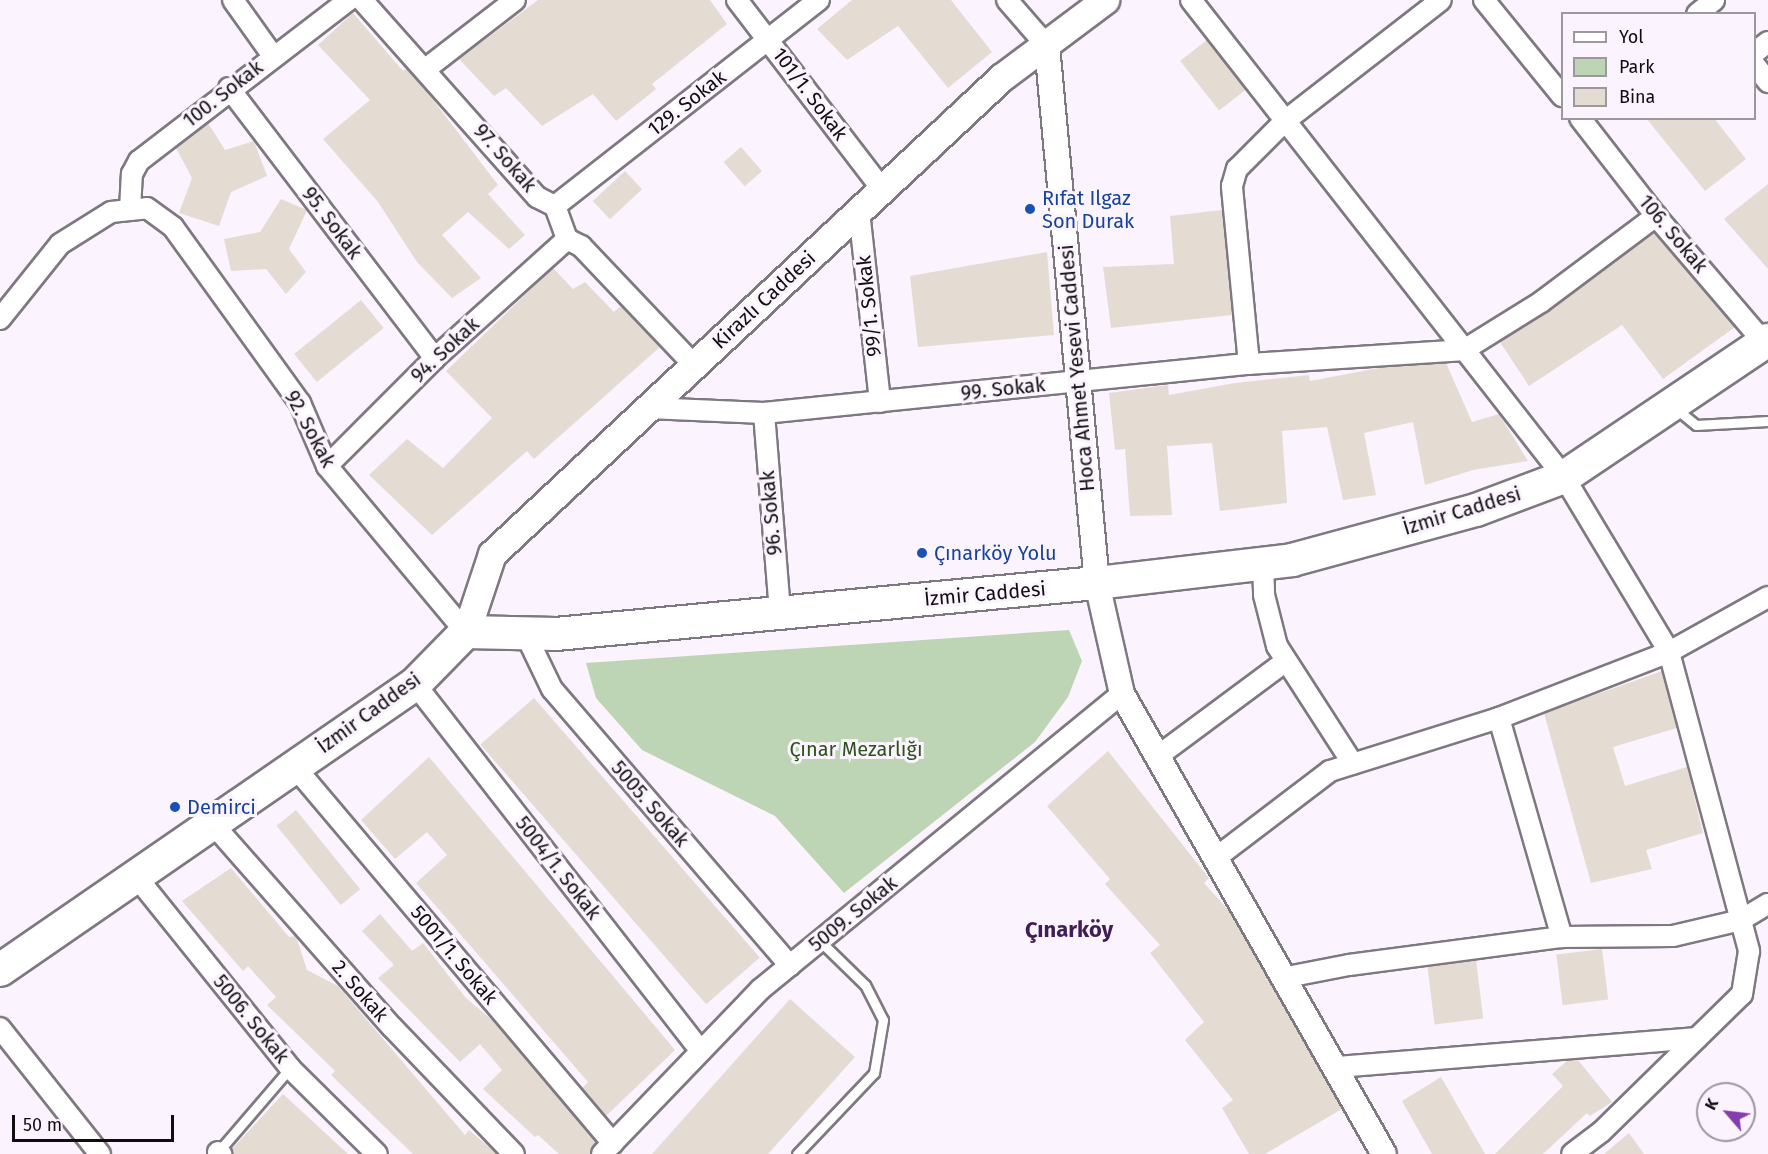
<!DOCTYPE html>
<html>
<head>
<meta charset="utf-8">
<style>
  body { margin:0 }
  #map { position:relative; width:1768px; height:1154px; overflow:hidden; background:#fbf3fd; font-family:"Fira Sans",sans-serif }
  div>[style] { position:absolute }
  .green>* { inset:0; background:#bed5b5 }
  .building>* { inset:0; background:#e4dcd2; transform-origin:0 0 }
  .roads { filter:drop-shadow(2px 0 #7f7881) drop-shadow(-2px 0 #7f7881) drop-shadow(0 2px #7f7881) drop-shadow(0 -2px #7f7881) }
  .service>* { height:9px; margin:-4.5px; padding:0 4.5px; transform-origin:4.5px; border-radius:4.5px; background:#fff }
  .minor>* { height:20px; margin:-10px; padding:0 10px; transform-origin:10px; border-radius:10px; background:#fff }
  .tertiary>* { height:24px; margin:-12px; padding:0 12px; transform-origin:12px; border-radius:12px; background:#fff }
  .secondary>* { height:27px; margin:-13.5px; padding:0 13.5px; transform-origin:13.5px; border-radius:13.5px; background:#fff }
  .primary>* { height:32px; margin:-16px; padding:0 16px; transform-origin:16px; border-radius:16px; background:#fff }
  .dots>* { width:16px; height:16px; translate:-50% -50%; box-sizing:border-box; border:3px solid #fbf3fd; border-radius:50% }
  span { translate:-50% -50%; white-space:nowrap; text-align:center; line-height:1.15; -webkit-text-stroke:6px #fbf3fd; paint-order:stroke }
  .street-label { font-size:20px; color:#0f0d10 }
  .transit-label { font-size:20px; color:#164399 }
  .left { translate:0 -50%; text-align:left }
  .park-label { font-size:20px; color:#2d511c }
  .quarter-label { font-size:22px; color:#401e55; font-weight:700 }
  .legend { position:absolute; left:1561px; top:12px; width:195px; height:108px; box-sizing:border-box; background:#fbf3fd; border:2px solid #9d979e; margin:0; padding:8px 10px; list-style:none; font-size:18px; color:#0f0d10 }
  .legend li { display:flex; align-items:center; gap:12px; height:30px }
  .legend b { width:30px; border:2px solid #9d979e }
  .north { position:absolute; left:1696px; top:1082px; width:60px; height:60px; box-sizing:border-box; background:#fbf3fd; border:2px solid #9d979e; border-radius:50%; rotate:298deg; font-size:16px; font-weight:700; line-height:24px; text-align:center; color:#0f0d10 }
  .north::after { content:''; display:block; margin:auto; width:21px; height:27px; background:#843caf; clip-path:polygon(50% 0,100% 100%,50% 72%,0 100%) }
  .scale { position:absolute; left:12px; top:1115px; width:162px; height:27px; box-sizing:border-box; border:3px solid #0f0d10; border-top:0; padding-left:8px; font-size:18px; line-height:21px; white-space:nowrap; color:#0f0d10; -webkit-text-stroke:4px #fbf3fd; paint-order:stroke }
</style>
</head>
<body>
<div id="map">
  <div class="green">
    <i style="clip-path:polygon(1069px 630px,1082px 661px,1068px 697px,1035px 742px,844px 893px,775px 816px,642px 750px,596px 698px,586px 663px)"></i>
  </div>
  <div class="building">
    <i style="clip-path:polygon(538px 0,710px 0,727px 24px,652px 84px,656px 89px,616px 121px,593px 94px,542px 126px,506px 88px,494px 96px,459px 59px)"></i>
    <i style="clip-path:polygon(852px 0,951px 0,992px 52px,948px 88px,898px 26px,847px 60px,817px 29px)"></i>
    <i style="clip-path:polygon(353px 13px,403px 71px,407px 68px,424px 88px,498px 185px,488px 194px,525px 235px,509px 249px,468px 212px,442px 235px,481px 278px,452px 298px,417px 262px,378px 202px,323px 139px,370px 100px,318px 45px)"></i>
    <i style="left:1207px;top:40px;width:63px;height:34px;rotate:52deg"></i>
    <i style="clip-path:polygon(1646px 118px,1714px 118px,1746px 159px,1705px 191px)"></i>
    <i style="clip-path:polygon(208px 123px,225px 150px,254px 141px,267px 176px,231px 192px,219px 226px,179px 213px,192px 178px,176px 148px)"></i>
    <i style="left:741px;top:147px;width:32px;height:23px;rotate:49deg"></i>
    <i style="left:625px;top:171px;width:25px;height:44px;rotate:47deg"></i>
    <i style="clip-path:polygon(1768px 184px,1768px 269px,1724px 219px)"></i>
    <i style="clip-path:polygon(281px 199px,307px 210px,289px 249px,306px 272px,286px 294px,266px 269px,231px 271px,224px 239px,260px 232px)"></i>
    <i style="clip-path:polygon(1222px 210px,1232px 315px,1111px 328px,1103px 267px,1174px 264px,1170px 216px)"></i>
    <i style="clip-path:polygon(1655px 233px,1735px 327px,1663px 379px,1622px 325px,1529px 386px,1500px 342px)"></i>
    <i style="clip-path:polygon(1047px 252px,1054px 335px,918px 347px,910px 276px)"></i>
    <i style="clip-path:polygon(553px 268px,573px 289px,585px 282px,614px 312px,621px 306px,660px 347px,534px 459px,527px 451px,432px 535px,369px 475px,407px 439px,443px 468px,492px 418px,446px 371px)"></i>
    <i style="left:361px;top:300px;width:36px;height:86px;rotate:51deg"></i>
    <i style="clip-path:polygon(1446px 363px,1472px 422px,1499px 414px,1528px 461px,1473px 470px,1425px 485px,1413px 422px,1364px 433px,1376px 495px,1343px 500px,1327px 427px,1282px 431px,1287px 503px,1220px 511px,1212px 443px,1167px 446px,1172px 515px,1130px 516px,1125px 449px,1115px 450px,1109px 393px,1168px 385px,1169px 395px,1235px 383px,1309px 375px,1310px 381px,1379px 368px)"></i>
    <i style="clip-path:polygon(1662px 671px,1677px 728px,1613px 747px,1625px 786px,1687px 767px,1703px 833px,1646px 850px,1652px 869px,1591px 883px,1544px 713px)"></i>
    <i style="left:534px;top:698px;width:344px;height:71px;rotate:49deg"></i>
    <i style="clip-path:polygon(1108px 751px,1209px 878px,1204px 883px,1231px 913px,1342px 1109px,1265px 1154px,1249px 1154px,1222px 1108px,1233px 1100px,1185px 1040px,1204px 1022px,1150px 953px,1160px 945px,1105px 884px,1110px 879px,1047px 806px)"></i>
    <i style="clip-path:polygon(429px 757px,675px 1050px,606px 1116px,582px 1088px,588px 1082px,416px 883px,447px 855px,427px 832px,395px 859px,361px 820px)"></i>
    <i style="left:296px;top:810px;width:102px;height:25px;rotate:51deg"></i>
    <i style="clip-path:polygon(231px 868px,289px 937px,296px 936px,307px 970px,338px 986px,465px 1135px,469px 1130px,497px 1154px,413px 1154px,331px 1075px,335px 1071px,267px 1005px,276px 997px,248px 966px,243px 971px,182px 901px)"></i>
    <i style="clip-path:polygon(380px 914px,412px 951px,423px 943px,466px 998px,499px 1026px,597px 1142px,590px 1154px,559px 1154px,538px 1135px,535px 1137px,483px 1089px,502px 1070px,480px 1044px,460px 1062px,378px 978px,394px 965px,362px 931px)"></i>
    <i style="left:1602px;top:949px;width:51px;height:46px;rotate:83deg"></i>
    <i style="left:1476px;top:960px;width:59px;height:49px;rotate:83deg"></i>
    <i style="clip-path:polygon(790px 999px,855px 1057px,768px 1154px,652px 1154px)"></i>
    <i style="clip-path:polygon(1568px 1060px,1578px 1060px,1612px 1102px,1590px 1116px,1587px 1113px,1543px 1154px,1495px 1154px,1563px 1086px,1552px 1074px)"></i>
    <i style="clip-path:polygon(1441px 1077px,1485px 1154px,1432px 1154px,1402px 1101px)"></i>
    <i style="clip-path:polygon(283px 1094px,348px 1154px,233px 1154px,232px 1149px)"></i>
    <i style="clip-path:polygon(1629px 1133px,1644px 1154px,1604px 1154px)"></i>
  </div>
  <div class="roads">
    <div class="service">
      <i style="left:1675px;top:408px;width:27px;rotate:39deg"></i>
      <i style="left:1696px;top:425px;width:72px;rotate:-3.2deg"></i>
      <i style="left:218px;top:1152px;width:111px;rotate:-49.4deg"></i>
      <i style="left:797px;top:1154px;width:112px;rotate:-46.5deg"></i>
      <i style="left:874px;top:1073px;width:54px;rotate:-80.4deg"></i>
      <i style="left:883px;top:1020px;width:39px;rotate:-117deg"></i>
      <i style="left:865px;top:985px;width:63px;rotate:-135.6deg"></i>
    </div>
    <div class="minor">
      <i style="left:233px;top:0;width:69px;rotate:54.5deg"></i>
      <i style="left:362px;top:0;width:264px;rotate:48.4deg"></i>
      <i style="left:537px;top:197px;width:20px;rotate:27deg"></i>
      <i style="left:555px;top:206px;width:35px;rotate:70deg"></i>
      <i style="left:567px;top:239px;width:16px;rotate:27deg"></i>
      <i style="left:581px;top:246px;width:164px;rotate:46.5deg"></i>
      <i style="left:737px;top:0;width:238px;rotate:52.5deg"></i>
      <i style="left:1007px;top:0;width:61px;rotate:49deg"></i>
      <i style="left:1191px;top:0;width:606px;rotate:51.98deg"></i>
      <i style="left:1564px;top:477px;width:204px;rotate:59deg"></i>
      <i style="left:1669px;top:652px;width:310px;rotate:75deg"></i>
      <i style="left:1749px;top:951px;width:44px;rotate:99.2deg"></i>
      <i style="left:1742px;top:994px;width:197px;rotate:135.6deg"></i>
      <i style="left:1601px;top:1132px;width:36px;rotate:143deg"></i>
      <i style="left:1484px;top:0;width:124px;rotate:50.9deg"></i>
      <i style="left:1697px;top:14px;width:22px;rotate:-39deg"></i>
      <i style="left:1754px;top:53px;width:18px;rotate:-38deg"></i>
      <i style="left:1754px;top:64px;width:23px;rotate:52deg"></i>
      <i style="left:427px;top:68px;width:111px;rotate:-37.7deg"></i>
      <i style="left:229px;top:88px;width:340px;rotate:52.7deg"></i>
      <i style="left:1580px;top:118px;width:124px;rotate:52.2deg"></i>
      <i style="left:1656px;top:216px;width:172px;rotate:49.5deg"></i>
      <i style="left:555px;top:206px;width:335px;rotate:-38deg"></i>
      <i style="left:130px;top:210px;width:36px;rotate:-87deg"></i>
      <i style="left:132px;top:174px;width:15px;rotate:-62deg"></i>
      <i style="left:139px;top:161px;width:265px;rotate:-37.5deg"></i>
      <i style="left:859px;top:211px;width:192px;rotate:83.7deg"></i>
      <i style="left:0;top:319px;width:96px;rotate:-51.3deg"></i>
      <i style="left:60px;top:244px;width:60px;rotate:-32.1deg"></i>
      <i style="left:111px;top:212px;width:36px;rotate:-6deg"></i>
      <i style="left:147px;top:208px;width:32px;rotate:36deg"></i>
      <i style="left:173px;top:227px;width:217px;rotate:54.2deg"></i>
      <i style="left:300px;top:403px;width:69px;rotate:66.8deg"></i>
      <i style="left:327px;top:466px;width:217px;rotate:50.1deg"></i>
      <i style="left:1249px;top:364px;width:179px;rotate:-95.5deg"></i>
      <i style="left:1232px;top:186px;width:18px;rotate:-74deg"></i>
      <i style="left:1237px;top:169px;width:68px;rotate:-45deg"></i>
      <i style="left:1285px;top:121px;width:197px;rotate:-37.8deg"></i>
      <i style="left:648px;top:408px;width:116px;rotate:2.5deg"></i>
      <i style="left:764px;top:413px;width:487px;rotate:-5.8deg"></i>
      <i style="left:1249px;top:364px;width:215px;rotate:-3.7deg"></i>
      <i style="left:1464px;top:350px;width:91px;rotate:-31.9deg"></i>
      <i style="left:1541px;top:302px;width:144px;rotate:-36.8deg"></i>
      <i style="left:764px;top:413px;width:201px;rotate:85.4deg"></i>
      <i style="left:327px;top:466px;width:153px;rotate:-45deg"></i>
      <i style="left:435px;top:358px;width:178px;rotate:-42deg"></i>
      <i style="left:1263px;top:563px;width:32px;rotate:88deg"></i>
      <i style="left:1264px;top:595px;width:53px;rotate:75.7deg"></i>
      <i style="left:1277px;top:646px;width:140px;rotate:57.2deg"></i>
      <i style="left:525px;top:633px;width:62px;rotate:64.3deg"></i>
      <i style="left:552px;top:689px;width:365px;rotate:49.3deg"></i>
      <i style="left:415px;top:684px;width:465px;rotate:52.1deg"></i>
      <i style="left:1499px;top:718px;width:228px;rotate:74deg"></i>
      <i style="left:1158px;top:756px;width:159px;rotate:-36.6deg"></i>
      <i style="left:294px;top:766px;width:494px;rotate:49.8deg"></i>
      <i style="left:212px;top:823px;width:272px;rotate:48.6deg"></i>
      <i style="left:392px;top:1027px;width:176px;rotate:46.2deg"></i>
      <i style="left:1217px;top:857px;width:142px;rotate:-37.3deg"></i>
      <i style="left:1330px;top:771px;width:177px;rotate:-17.4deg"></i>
      <i style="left:1499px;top:718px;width:182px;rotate:-21.2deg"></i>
      <i style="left:1669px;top:652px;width:113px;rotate:-29.1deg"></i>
      <i style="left:135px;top:875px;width:248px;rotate:51.2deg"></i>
      <i style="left:290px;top:1068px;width:122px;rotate:44.7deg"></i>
      <i style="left:1287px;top:977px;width:63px;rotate:-11deg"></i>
      <i style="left:1349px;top:965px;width:215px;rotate:-7.5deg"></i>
      <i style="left:1562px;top:937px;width:111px;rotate:-0.5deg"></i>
      <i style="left:1673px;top:936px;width:70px;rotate:-13.2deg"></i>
      <i style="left:1741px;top:920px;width:31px;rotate:-31deg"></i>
      <i style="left:0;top:1028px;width:161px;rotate:51.6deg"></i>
      <i style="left:1338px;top:1067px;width:360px;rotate:-4.6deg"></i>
      <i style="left:218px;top:1152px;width:4px;rotate:34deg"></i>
      <i style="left:602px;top:1154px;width:229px;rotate:-46.1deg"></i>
      <i style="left:761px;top:989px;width:466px;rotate:-39.3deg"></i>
    </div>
    <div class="tertiary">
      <i style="left:1047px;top:46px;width:539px;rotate:84.68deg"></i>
      <i style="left:1097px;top:583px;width:114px;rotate:77.3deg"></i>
      <i style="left:1122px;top:694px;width:529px;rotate:60.34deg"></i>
    </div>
    <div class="secondary">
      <i style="left:466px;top:632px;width:82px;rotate:-71.6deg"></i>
      <i style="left:492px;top:554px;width:698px;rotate:-43.09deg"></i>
      <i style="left:1002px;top:77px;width:129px;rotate:-36.8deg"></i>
    </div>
    <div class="primary">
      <i style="left:0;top:970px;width:504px;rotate:-34.57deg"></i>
      <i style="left:415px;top:684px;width:73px;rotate:-45.6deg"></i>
      <i style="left:466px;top:632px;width:90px;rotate:1.3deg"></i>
      <i style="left:556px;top:634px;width:543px;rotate:-5.39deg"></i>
      <i style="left:1097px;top:583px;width:196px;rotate:-6.7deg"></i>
      <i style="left:1292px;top:560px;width:191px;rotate:-15.2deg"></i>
      <i style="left:1476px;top:510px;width:94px;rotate:-20.6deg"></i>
      <i style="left:1564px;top:477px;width:246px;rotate:-33.9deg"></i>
    </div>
  </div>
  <div class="dots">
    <i style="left:1030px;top:209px;background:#1a4fb4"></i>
    <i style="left:922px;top:553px;background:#1a4fb4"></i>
    <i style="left:175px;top:807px;background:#1a4fb4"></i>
  </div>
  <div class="street-label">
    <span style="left:223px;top:94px;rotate:-38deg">100. Sokak</span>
    <span style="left:810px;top:94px;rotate:53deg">101/1. Sokak</span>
    <span style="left:687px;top:103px;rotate:-38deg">129. Sokak</span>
    <span style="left:505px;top:158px;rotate:49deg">97. Sokak</span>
    <span style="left:332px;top:223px;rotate:53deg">95. Sokak</span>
    <span style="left:1673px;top:234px;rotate:50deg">106. Sokak</span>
    <span style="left:764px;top:300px;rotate:-43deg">Kirazlı Caddesi</span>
    <span style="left:869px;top:306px;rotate:-96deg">99/1. Sokak</span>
    <span style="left:445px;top:350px;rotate:-43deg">94. Sokak</span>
    <span style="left:1077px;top:368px;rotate:-95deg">Hoca Ahmet Yesevi Caddesi</span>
    <span style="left:1003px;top:389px;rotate:-6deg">99. Sokak</span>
    <span style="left:310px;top:429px;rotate:62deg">92. Sokak</span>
    <span style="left:1462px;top:511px;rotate:-17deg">İzmir Caddesi</span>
    <span style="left:771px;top:513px;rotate:-95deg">96. Sokak</span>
    <span style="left:985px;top:594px;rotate:-5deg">İzmir Caddesi</span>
    <span style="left:369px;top:713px;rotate:-36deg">İzmir Caddesi</span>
    <span style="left:650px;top:804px;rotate:49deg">5005. Sokak</span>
    <span style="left:558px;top:868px;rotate:52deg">5004/1. Sokak</span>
    <span style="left:853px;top:914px;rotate:-39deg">5009. Sokak</span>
    <span style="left:454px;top:955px;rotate:50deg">5001/1. Sokak</span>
    <span style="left:360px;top:991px;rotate:49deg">2. Sokak</span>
    <span style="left:251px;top:1019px;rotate:51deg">5006. Sokak</span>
  </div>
  <div class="transit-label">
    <span class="left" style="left:1042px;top:210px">Rıfat Ilgaz<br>Son Durak</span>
    <span class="left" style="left:934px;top:553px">Çınarköy Yolu</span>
    <span class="left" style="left:187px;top:807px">Demirci</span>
  </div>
  <div class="park-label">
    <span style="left:856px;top:749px">Çınar Mezarlığı</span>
  </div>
  <div class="quarter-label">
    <span style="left:1069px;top:930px">Çınarköy</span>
  </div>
  <ul class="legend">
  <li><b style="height:8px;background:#fff"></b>Yol</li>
  <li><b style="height:16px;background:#bed5b5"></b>Park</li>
  <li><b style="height:16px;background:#e4dcd2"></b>Bina</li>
  </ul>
  <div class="north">K</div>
  <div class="scale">50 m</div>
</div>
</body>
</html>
